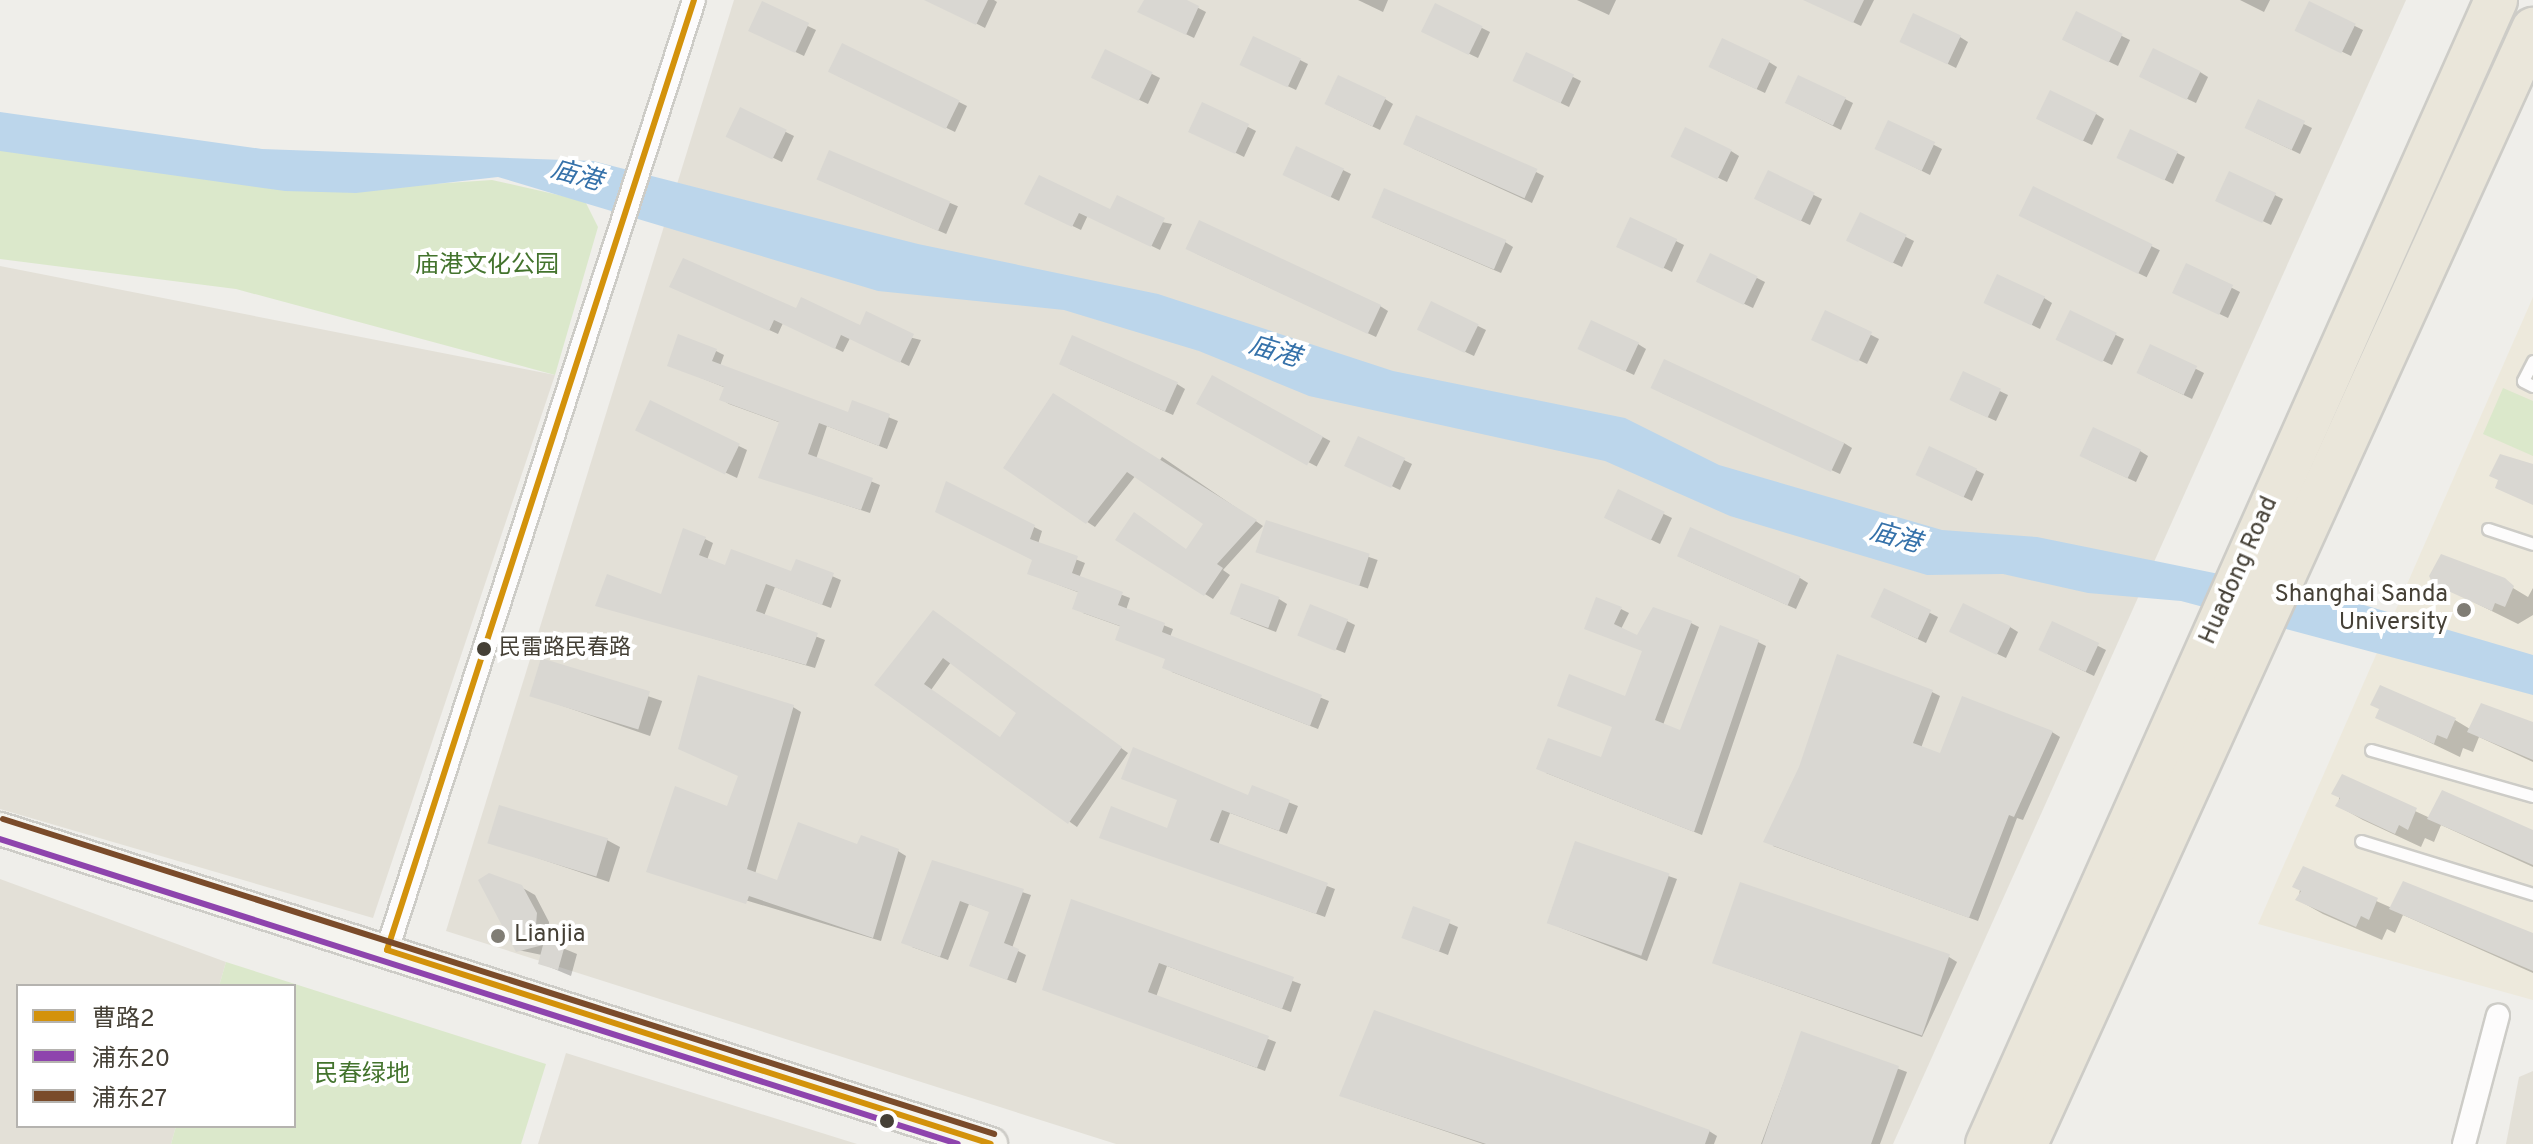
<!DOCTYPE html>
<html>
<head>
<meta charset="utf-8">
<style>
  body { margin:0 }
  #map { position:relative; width:2533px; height:1144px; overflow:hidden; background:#efeeea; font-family:Overpass,"Noto Sans SC",sans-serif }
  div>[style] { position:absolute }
  .residential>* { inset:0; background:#e3e0d7 }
  .education>* { inset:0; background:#ede9dc }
  .green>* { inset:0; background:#dbe8cb }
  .water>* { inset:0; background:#bcd6eb }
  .shadow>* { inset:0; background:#0003; transform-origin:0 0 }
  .building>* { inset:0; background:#d9d7d2; transform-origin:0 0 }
  .roads { filter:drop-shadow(2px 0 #cdccc7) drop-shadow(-2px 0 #cdccc7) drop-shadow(0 2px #cdccc7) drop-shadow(0 -2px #cdccc7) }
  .lane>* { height:11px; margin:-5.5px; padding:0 5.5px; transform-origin:5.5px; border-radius:5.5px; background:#fdfcfc }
  .street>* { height:22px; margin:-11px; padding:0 11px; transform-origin:11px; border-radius:11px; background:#fdfcfc }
  .secondary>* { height:32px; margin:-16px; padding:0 16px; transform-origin:16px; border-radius:16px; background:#f5f4ef }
  .highway>* { height:42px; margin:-21px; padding:0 21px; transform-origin:21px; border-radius:21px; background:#eae6da }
  .bus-1>* { height:6px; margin:-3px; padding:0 3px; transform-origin:3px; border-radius:3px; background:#d3920b }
  .bus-2>* { height:6px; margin:-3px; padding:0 3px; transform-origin:3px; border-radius:3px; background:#8e44ad }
  .bus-3>* { height:6px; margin:-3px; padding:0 3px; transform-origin:3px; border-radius:3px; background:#7a4b2a }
  .dots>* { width:22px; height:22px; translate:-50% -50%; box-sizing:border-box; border:4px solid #fff; border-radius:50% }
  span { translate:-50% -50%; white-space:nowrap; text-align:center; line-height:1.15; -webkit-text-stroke:8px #fff; paint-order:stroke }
  .bus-label { font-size:22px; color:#454036 }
  .left { translate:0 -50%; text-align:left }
  .park-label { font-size:24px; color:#43732d }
  .street-label { font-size:24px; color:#454036 }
  .poi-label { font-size:24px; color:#454036 }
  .right { translate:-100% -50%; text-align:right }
  .water-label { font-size:26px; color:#3672aa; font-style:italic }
  .legend { position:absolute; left:16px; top:984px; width:280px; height:144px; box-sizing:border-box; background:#fff; border:2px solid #b5b3af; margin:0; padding:10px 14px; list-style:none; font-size:24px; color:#454036 }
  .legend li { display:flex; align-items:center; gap:16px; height:40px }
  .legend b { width:40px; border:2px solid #b5b3af }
</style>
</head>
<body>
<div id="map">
  <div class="residential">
    <i style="clip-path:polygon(734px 0,2406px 0,1893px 1144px,1116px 1144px,446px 931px)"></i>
    <i style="clip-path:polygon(0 266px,555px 375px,373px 918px,0 809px)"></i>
    <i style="clip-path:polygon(0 879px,226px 962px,219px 986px,18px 986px,18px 1126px,176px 1126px,171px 1144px,0 1144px)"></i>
    <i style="clip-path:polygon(566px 1053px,857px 1144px,538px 1144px)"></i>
    <i style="clip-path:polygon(2533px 1071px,2533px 1144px,2506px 1144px,2519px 1077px)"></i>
  </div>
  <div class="education">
    <i style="clip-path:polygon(2533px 297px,2533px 1000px,2258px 924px)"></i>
  </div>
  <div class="green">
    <i style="clip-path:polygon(0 143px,342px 190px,492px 180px,585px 201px,598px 227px,555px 375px,236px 289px,0 259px)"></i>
    <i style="clip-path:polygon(2503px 388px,2533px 401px,2533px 456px,2483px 434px)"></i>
    <i style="clip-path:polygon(226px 962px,546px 1064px,521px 1144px,171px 1144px,176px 1126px,294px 1126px,294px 986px,219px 986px)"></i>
  </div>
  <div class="water">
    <i style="clip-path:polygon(0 112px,262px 149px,593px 161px,918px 244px,1158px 294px,1393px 371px,1625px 418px,1719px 465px,1942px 530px,2037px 537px,2347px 600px,2533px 655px,2533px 695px,2181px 601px,2088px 593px,2003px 574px,1927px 575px,1730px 516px,1605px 461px,1309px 396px,1199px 351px,1064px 310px,878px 291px,498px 177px,356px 193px,285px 191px,0 151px)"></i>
  </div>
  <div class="shadow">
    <i style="clip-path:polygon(931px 0,994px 0,997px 2px,985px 28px)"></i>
    <i style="clip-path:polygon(1146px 0,1183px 0,1206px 12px,1194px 38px,1148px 16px)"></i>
    <i style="clip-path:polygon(1358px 0,1388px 0,1383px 12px)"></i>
    <i style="clip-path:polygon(1577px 0,1616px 0,1609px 15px)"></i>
    <i style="clip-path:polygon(1808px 0,1874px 0,1861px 26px)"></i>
    <i style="clip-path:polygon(2240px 0,2270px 0,2264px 12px)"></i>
    <i style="clip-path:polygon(762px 4px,816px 30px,804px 56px,758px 34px)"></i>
    <i style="clip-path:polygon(2310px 4px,2363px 30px,2351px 56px,2305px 34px)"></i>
    <i style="clip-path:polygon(2077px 14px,2130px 40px,2118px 66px,2072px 44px)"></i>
    <i style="clip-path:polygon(1482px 28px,1490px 32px,1478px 58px,1432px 36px)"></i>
    <i style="clip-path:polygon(1960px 37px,1968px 42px,1956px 68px,1910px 45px)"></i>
    <i style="clip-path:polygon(1527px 54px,1581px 81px,1569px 107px,1523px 85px)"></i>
    <i style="clip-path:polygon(1300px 60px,1308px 64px,1296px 90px,1249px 68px)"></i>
    <i style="clip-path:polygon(1769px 62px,1777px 67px,1765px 93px,1718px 71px)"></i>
    <i style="clip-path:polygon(2200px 72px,2208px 77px,2196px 103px,2149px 81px)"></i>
    <i style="clip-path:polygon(1152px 74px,1160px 78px,1148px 104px,1101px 82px)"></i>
    <i style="clip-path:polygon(838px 76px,959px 102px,967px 106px,955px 132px)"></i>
    <i style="clip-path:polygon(1385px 99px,1393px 104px,1380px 130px,1334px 108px)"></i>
    <i style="clip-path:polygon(1845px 99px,1853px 103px,1841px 130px,1795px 107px)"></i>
    <i style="clip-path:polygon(2259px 102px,2312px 128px,2300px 154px,2254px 132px)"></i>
    <i style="clip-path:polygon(1203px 104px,1256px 131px,1244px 157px,1198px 134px)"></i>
    <i style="clip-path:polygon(741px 110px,794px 136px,782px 162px,736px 140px)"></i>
    <i style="clip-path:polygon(2096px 114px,2104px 119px,2092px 145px,2046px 123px)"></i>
    <i style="clip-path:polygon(1889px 122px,1942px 149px,1930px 175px,1884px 152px)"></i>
    <i style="clip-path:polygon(1412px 148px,1536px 172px,1544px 176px,1532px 203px)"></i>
    <i style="clip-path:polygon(1731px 151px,1739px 156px,1727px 182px,1681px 160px)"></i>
    <i style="left:830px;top:152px;width:139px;height:30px;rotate:23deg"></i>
    <i style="clip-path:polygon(2177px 153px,2185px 157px,2173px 184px,2127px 161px)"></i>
    <i style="clip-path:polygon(1343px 170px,1351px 174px,1339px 201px,1293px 179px)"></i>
    <i style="clip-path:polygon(1769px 173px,1822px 199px,1810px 225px,1764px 203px)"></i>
    <i style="clip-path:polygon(2229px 173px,2283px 199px,2271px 225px,2225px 203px)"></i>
    <i style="left:2034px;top:189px;width:140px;height:30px;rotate:26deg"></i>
    <i style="clip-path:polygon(1035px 208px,1111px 212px,1172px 224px,1160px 250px,1088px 215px,1081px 230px)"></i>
    <i style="clip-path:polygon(1861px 215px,1914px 241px,1902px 267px,1856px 245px)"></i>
    <i style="clip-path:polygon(1631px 219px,1684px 245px,1672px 272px,1626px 249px)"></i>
    <i style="clip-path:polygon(1380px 221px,1505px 242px,1513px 247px,1501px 273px)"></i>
    <i style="clip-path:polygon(1195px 253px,1380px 306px,1388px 311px,1376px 337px)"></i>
    <i style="clip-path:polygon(2187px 265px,2240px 292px,2228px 318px,2182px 296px)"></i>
    <i style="clip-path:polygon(1757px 278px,1765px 282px,1753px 308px,1706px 286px)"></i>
    <i style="clip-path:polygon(680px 290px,797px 310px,921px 340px,909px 366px,850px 338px,843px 352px,783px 323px,778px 334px)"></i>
    <i style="clip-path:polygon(2044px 298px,2052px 303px,2040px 329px,1993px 306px)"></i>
    <i style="clip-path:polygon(1826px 312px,1879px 339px,1867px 364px,1821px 342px)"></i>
    <i style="clip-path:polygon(2071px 313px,2124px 339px,2112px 365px,2066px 343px)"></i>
    <i style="clip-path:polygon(1478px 326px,1486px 330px,1474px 356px,1427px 334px)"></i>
    <i style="clip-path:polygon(1638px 344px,1646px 349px,1634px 375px,1588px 353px)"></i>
    <i style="clip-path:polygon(2151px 346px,2204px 373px,2192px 399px,2146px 377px)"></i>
    <i style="clip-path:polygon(716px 351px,724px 355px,720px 366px,849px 414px,853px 403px,898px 421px,887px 449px,827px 426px,816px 459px,880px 485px,870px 513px,760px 477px,781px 423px,729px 404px,721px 399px,726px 388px,669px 365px)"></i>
    <i style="clip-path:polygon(1068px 368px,1177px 384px,1185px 389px,1173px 415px)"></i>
    <i style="clip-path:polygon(1964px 374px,2008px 395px,1996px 421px,1959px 404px)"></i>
    <i style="left:1212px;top:378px;width:134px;height:29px;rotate:28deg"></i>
    <i style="clip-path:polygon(1660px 392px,1844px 443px,1852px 448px,1840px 474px)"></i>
    <i style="clip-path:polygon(651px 403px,747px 450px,737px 478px,649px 436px)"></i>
    <i style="clip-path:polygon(1359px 438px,1412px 464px,1400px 490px,1354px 468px)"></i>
    <i style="clip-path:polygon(2140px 451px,2148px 456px,2136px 482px,2089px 460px)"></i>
    <i style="clip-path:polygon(1162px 457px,1263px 526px,1223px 570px,1230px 575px,1213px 599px,1117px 539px,1187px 551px,1206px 524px,1136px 475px,1095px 527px,1005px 468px,1157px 465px)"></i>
    <i style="clip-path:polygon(1976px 470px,1984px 474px,1972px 501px,1926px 479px)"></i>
    <i style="clip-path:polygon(1619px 492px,1672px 518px,1660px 544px,1614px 522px)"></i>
    <i style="clip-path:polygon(945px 516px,1034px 527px,1042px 531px,1038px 544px,1085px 563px,1079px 578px,1130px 598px,1126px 610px,1173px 629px,1170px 637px,1329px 701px,1318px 729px,1172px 672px,1167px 659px,1122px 627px,1083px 613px,1080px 593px,1038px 577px,1035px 559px)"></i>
    <i style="left:1267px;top:522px;width:117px;height:30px;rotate:19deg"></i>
    <i style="clip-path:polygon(705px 539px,713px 543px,707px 560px,726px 567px,792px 574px,797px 561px,841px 580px,831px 608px,775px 587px,764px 616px,825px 640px,815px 668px,598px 605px,662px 597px)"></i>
    <i style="clip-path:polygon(1686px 560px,1800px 578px,1808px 583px,1796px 609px)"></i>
    <i style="clip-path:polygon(2435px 583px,2513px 588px,2528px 597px,2533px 588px,2533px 615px,2518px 624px)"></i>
    <i style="clip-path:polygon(1885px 590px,1938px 617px,1926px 643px,1880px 621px)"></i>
    <i style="clip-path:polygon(1279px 599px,1287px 604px,1276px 632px,1240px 618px)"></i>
    <i style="clip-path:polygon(1621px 609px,1629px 613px,1621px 629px,1637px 637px,1691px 623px,1699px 627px,1663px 725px,1682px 733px,1758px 642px,1766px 646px,1702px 835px,1546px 773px,1602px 760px,1644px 651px,1594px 632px)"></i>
    <i style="clip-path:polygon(evenodd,942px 618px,1128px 753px,1077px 827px,877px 684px,942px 618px,951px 662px,1019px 713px,1001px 739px,931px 690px,951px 662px)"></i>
    <i style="clip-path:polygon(1347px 621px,1355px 625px,1345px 653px,1300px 635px)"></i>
    <i style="clip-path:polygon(2053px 623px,2106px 650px,2094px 676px,2048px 654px)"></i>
    <i style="clip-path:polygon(2010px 627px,2018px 632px,2006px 658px,1959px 636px)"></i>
    <i style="left:543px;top:660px;width:126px;height:37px;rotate:19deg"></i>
    <i style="clip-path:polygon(1932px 692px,1940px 696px,1921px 748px,1941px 755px,2052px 732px,2060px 737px,2023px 820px,2017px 818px,1978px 921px,1773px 846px,1801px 767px)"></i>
    <i style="clip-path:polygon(2482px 705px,2533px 725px,2533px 762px,2479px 737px,2473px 752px,2463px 748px,2460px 757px,2377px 717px,2455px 720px,2470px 729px)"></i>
    <i style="clip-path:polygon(793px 707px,801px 712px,755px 874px,778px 883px,858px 847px,862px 837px,898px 851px,906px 856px,881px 941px,649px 871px,728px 808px,740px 776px)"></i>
    <i style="clip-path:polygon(2342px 777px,2430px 818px,2533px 831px,2533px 867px,2441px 825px,2434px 842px,2425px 838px,2421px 847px,2363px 820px,2338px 806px)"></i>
    <i style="clip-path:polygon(1253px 788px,1298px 806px,1287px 834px,1230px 813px,1218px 845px,1335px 889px,1325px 917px,1101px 837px,1168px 830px,1179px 801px,1249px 798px)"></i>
    <i style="clip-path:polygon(607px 840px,620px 847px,609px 882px,490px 842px)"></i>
    <i style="clip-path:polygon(1576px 844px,1677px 879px,1647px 961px,1559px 927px)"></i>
    <i style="clip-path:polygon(933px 863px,1031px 895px,1012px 948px,1026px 955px,1016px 983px,979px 969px,991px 912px,969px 904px,948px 960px,912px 947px)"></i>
    <i style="clip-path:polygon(2304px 869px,2392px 908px,2533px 938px,2533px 973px,2403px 915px,2395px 933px,2387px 929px,2382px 940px,2323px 914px,2298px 900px)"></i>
    <i style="clip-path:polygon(521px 887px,535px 895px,549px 922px,548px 942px,577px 954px,571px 976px,540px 963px,542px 955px,518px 950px)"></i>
    <i style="clip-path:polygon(1072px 901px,1301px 984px,1291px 1012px,1167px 966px,1156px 997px,1276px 1042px,1265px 1071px,1044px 989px)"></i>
    <i style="clip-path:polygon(1414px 908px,1458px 927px,1448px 955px,1412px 941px)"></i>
    <i style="clip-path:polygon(1949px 957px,1957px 962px,1922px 1037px,1719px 965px)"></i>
    <i style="clip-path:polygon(1802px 1033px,1907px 1072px,1880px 1144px,1761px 1144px)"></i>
    <i style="clip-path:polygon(1350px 1099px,1709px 1131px,1717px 1136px,1714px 1144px,1483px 1144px)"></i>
  </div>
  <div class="building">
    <i style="clip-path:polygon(924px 0,988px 0,976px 25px)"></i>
    <i style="clip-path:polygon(1144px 0,1187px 0,1199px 6px,1186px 35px,1137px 12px)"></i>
    <i style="clip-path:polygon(1803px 0,1864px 0,1853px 23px)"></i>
    <i style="left:762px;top:1px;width:52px;height:33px;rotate:25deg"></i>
    <i style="left:2309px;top:1px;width:52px;height:33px;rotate:26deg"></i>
    <i style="left:1435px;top:3px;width:53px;height:32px;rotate:26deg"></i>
    <i style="left:2076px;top:11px;width:52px;height:32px;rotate:26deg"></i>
    <i style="left:1913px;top:13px;width:53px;height:32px;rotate:25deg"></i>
    <i style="left:1253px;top:36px;width:53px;height:32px;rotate:25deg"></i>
    <i style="left:1722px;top:38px;width:53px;height:32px;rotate:25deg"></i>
    <i style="left:842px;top:43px;width:131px;height:32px;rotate:26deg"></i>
    <i style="left:2153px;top:48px;width:53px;height:32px;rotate:26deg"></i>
    <i style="left:1105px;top:49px;width:53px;height:32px;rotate:26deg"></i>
    <i style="left:1526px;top:52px;width:53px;height:32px;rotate:25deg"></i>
    <i style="left:1338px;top:75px;width:53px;height:32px;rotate:25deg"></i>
    <i style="left:1798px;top:75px;width:53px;height:31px;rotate:25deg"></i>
    <i style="left:2050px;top:90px;width:52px;height:32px;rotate:26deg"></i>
    <i style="left:2258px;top:99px;width:52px;height:32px;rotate:25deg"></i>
    <i style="left:1202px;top:102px;width:52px;height:33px;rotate:25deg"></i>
    <i style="left:740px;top:107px;width:52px;height:33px;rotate:26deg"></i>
    <i style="left:1416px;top:115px;width:133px;height:32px;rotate:24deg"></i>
    <i style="left:1888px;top:120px;width:52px;height:32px;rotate:25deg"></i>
    <i style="left:1685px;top:127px;width:52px;height:33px;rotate:26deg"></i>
    <i style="left:2130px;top:129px;width:53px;height:32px;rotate:25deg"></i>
    <i style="left:1296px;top:146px;width:53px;height:32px;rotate:25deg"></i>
    <i style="left:829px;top:150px;width:132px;height:32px;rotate:23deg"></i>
    <i style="left:1768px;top:170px;width:52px;height:32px;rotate:26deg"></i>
    <i style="left:2229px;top:171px;width:52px;height:33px;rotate:25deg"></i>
    <i style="clip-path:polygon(1039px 175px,1110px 209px,1117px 195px,1165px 218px,1151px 247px,1079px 213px,1072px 227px,1024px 204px)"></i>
    <i style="left:2033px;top:186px;width:133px;height:33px;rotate:26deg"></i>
    <i style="left:1384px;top:188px;width:133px;height:32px;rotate:23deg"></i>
    <i style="left:1860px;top:212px;width:52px;height:32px;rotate:26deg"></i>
    <i style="left:1630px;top:217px;width:52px;height:33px;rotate:25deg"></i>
    <i style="left:1199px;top:220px;width:201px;height:32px;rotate:25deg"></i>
    <i style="left:1710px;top:253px;width:53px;height:32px;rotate:26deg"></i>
    <i style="clip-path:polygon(683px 258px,796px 308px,801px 297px,860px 325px,866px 311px,914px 334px,900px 363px,841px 335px,835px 349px,774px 320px,769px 331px,669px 287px)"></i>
    <i style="left:2186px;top:263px;width:52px;height:33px;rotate:25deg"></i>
    <i style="left:1997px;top:274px;width:53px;height:32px;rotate:25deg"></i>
    <i style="left:1431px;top:301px;width:53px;height:32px;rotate:26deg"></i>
    <i style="left:1825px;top:310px;width:52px;height:33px;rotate:25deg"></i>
    <i style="left:2070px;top:310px;width:52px;height:33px;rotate:26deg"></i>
    <i style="left:1591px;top:320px;width:53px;height:32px;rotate:25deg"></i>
    <i style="clip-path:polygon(678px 334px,717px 349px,712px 361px,848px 412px,852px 400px,890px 414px,879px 446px,819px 423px,808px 454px,873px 478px,861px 510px,758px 478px,779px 422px,719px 400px,724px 387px,667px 366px)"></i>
    <i style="left:1072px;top:335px;width:116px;height:32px;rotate:24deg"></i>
    <i style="left:2150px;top:344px;width:52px;height:32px;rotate:25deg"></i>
    <i style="left:1664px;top:359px;width:199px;height:32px;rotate:25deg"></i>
    <i style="left:1963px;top:371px;width:42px;height:32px;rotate:25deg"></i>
    <i style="left:1212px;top:375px;width:127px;height:33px;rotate:29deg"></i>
    <i style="clip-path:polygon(1053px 393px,1257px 520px,1217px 564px,1223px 568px,1204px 596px,1115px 540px,1134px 512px,1186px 549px,1203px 524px,1127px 472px,1086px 524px,1003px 468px)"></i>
    <i style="left:650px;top:400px;width:100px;height:34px;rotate:26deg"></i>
    <i style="left:2093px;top:427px;width:53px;height:32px;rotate:25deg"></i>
    <i style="left:1358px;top:436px;width:52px;height:33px;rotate:25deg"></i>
    <i style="left:1929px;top:446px;width:53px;height:32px;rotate:25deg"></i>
    <i style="clip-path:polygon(2500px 454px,2533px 464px,2533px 505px,2495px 488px,2498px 480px,2489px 476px)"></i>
    <i style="clip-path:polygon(946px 481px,1035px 525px,1030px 539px,1078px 556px,1072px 573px,1123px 592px,1118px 605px,1165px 623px,1162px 632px,1322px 695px,1310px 726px,1162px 668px,1165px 659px,1115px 640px,1120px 626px,1072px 609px,1078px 592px,1027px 574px,1032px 560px,935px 512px)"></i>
    <i style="left:1618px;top:489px;width:52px;height:32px;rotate:26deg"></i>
    <i style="left:1266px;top:520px;width:109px;height:34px;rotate:18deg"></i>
    <i style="left:1690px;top:527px;width:121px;height:32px;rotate:24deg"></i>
    <i style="clip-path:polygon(683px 528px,706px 537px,699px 555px,725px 565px,731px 549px,791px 571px,796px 559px,834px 573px,822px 605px,766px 584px,756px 611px,818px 633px,806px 665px,595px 606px,607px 574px,661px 594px)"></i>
    <i style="clip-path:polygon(2441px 554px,2505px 578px,2514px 586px,2505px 607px,2495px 603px,2492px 611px,2433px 584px,2429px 576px)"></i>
    <i style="left:1241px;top:583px;width:41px;height:33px;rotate:20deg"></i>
    <i style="left:1884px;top:588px;width:52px;height:32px;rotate:25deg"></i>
    <i style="clip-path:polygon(1596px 597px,1622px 607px,1614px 624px,1637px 635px,1653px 607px,1692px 621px,1655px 720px,1680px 730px,1720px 625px,1759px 640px,1694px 832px,1536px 769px,1548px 738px,1601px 757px,1612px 727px,1557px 706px,1569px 674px,1625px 696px,1642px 651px,1584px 629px)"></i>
    <i style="left:1963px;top:603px;width:53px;height:32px;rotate:26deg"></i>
    <i style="left:1310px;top:604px;width:41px;height:34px;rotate:22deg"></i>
    <i style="clip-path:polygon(evenodd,933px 610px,1122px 747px,1068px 824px,874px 685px,933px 610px,943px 658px,1016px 713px,1000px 737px,924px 684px,943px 658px)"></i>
    <i style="left:2052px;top:621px;width:52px;height:32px;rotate:25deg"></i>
    <i style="clip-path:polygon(1837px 654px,1933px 690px,1913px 743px,1940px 753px,1962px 696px,2053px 731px,2014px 817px,2009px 815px,1969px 918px,1763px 842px,1799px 767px)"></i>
    <i style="left:541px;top:658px;width:114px;height:40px;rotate:17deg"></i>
    <i style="clip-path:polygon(698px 675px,794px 705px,747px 869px,777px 880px,798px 822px,857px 844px,861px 835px,899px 849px,873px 938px,749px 896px,746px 904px,646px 872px,675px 786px,727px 806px,738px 776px,678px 749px)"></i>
    <i style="clip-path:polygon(2380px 685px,2456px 718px,2447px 739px,2437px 735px,2434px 744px,2375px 718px,2379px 709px,2370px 705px)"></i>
    <i style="clip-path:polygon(2481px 703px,2533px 722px,2533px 760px,2467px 732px)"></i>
    <i style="clip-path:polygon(1133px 747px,1248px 795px,1252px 785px,1290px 800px,1279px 831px,1222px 810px,1210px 840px,1328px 883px,1316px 914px,1099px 838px,1111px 806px,1167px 828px,1177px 800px,1121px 779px)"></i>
    <i style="clip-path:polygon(2342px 774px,2417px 808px,2408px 830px,2399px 825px,2395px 834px,2335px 806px,2340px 798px,2331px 794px)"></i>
    <i style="clip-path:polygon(2442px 790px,2533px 830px,2533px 865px,2427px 819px)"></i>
    <i style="left:499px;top:805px;width:114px;height:40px;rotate:17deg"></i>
    <i style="left:1575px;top:841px;width:100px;height:87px;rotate:19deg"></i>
    <i style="clip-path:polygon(932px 860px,1024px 889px,1004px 943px,1019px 949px,1007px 980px,969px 966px,989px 912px,960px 901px,940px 957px,901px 943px)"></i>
    <i style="clip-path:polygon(2303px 866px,2378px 898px,2369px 920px,2361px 916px,2356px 927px,2295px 900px,2301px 891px,2292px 887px)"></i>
    <i style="clip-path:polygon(489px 873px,522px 885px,537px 913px,535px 936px,565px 945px,558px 970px,538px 964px,543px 945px,516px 952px,478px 880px)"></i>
    <i style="clip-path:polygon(2403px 881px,2533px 933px,2533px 971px,2389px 909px)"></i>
    <i style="left:1740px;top:882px;width:222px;height:86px;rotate:19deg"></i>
    <i style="clip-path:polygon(1071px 899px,1294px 977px,1282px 1009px,1159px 963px,1148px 992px,1269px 1036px,1257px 1068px,1042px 990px)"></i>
    <i style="left:1413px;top:906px;width:40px;height:34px;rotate:20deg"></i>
    <i style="clip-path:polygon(1374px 1010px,1710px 1130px,1705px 1144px,1486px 1144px,1339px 1096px)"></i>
    <i style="clip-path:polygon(1801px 1031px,1899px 1066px,1871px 1144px,1762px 1144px)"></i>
  </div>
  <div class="roads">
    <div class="lane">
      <i style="left:2533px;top:361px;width:22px;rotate:117deg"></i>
      <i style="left:2523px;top:381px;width:11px;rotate:27deg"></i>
      <i style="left:2488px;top:529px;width:47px;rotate:18.4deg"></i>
      <i style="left:2371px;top:750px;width:168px;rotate:15.9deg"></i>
      <i style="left:2361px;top:841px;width:180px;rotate:17.1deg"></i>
    </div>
    <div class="street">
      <i style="left:387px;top:950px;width:998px;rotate:-72.09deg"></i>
      <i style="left:2464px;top:1144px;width:133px;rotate:-75.2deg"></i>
    </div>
    <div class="secondary">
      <i style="left:0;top:829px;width:1040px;rotate:17.63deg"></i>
    </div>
    <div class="highway">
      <i style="left:1987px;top:1144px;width:1252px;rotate:-66.01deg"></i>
      <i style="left:2026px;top:1144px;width:1225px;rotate:-65.55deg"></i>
    </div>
  </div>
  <div class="bus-1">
    <i style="left:387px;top:950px;width:998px;rotate:-72.09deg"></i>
    <i style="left:387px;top:950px;width:634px;rotate:17.81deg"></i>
  </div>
  <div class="bus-2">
    <i style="left:0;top:839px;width:1005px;rotate:17.66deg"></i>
  </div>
  <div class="bus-3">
    <i style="left:3px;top:819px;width:1040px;rotate:17.63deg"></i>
  </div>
  <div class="dots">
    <i style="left:2464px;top:610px;background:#807d75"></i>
    <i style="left:484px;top:649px;background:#454036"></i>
    <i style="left:498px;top:936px;background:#807d75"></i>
    <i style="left:887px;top:1121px;background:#454036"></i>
  </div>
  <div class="bus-label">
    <span class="left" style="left:499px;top:649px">民雷路民春路</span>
  </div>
  <div class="park-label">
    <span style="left:487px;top:267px">庙港文化公园</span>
    <span style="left:362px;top:1076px">民春绿地</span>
  </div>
  <div class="street-label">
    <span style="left:2240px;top:571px;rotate:-66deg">Huadong Road</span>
  </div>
  <div class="poi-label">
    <span class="right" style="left:2448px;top:610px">Shanghai Sanda<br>University</span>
    <span class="left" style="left:514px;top:936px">Lianjia</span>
  </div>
  <div class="water-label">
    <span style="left:576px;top:177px;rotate:16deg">庙港</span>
    <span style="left:1274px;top:353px;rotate:17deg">庙港</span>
    <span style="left:1895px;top:539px;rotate:16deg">庙港</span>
  </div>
  <ul class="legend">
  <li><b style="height:10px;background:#d3920b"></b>曹路2</li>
  <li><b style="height:10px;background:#8e44ad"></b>浦东20</li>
  <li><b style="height:10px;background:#7a4b2a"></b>浦东27</li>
  </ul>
</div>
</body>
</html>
